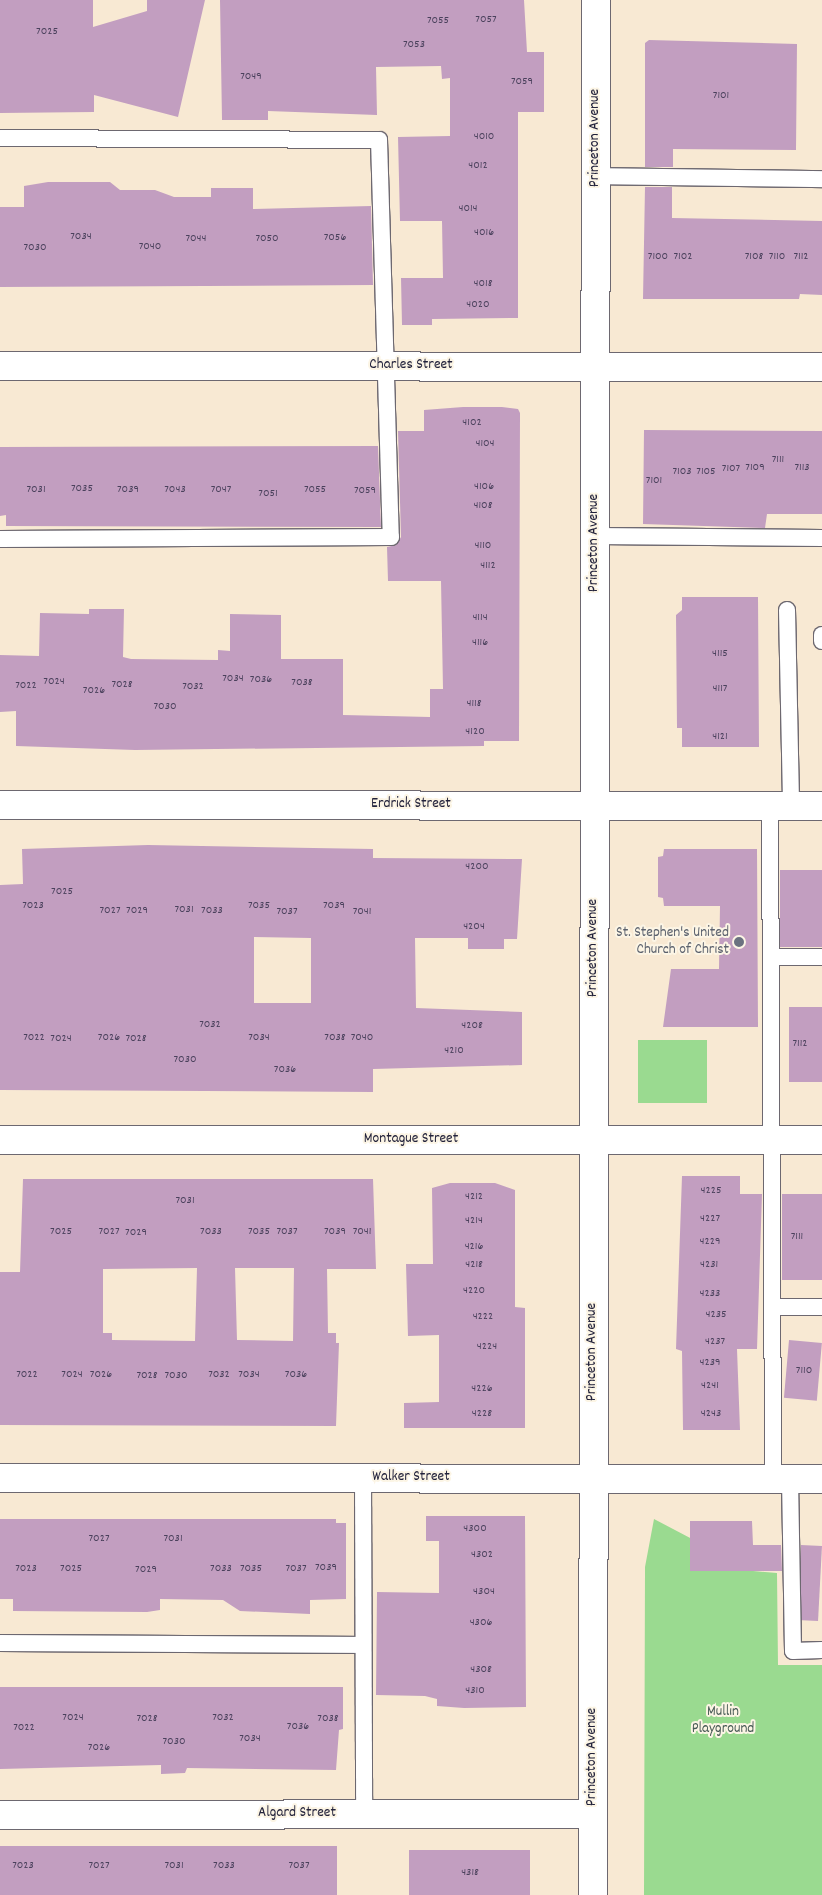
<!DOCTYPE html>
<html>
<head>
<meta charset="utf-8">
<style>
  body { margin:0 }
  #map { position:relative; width:822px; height:1895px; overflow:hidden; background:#f8e9d3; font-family:Dekko,sans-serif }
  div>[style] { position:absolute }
  .green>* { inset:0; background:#9ada90; transform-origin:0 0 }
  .building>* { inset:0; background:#c29ec0; transform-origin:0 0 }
  .roads { filter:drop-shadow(1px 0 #6d6870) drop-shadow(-1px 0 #6d6870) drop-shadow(0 1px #6d6870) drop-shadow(0 -1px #6d6870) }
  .service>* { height:16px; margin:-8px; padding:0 8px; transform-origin:8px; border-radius:8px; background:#fff }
  .minor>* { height:28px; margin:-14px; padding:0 14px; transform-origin:14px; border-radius:14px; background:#fff }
  .tertiary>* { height:28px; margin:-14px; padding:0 14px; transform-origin:14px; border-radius:14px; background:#fff }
  .dots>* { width:14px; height:14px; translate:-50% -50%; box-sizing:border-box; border:2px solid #fcf5e5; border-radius:50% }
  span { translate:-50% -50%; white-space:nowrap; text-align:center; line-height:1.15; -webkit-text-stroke:4px #fcf5e5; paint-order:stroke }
  .number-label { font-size:12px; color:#4a415c }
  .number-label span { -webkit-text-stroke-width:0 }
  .street-label { font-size:15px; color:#22223b }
  .worship-label { font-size:15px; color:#5b616d }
  .right { translate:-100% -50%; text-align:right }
  .park-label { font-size:15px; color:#465954 }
</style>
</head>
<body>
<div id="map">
  <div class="green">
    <i style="left:638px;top:1040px;width:69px;height:63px"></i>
    <i style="clip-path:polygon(654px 1519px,753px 1571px,777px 1573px,778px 1665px,822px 1665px,822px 1895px,644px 1895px,645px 1567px)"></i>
  </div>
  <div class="building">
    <i style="clip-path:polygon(0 0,93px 0,93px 27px,147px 11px,147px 0,205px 0,178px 117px,94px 95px,94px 112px,0 113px)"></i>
    <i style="clip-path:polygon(220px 0,524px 0,527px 52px,544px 52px,544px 112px,518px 112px,518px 318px,432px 319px,432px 325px,402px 325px,401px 278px,443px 278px,442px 221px,400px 221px,398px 137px,450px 136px,450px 78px,442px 79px,441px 66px,376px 67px,377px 115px,268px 111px,268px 120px,222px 120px)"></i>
    <i style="clip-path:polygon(649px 40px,797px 44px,796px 150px,673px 149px,673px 167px,645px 167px,645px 43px)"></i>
    <i style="clip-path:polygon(48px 182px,110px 182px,120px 190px,155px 190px,174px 197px,211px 197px,211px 188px,253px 188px,253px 209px,371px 206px,373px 285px,0 287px,0 207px,24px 207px,24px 186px)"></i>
    <i style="clip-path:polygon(645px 187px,672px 187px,672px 218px,822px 221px,822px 295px,800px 294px,799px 299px,643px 299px)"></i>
    <i style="clip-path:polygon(463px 407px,502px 407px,518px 409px,520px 413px,519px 741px,484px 741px,484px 746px,135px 750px,16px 746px,16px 711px,0 712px,0 655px,39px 656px,40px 613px,89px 614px,89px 609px,124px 609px,123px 657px,131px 659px,218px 660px,218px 650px,230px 651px,230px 614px,281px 615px,281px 659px,343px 659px,343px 715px,430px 717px,430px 689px,443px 689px,441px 581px,388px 581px,387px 547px,396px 545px,401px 537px,398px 431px,424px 431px,424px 410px)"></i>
    <i style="clip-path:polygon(644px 430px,822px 431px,822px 514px,767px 514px,765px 528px,643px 524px)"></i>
    <i style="clip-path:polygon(378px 446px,381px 527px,6px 526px,6px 515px,0 516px,0 447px)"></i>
    <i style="clip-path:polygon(682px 597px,758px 597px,759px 747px,682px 747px,682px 728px,677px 728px,676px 615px,682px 610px)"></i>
    <i style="clip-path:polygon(evenodd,148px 845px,373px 849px,373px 858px,522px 859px,517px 939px,504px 939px,504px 949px,468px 949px,468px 938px,415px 938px,416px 1008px,522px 1012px,522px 1065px,373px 1069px,373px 1092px,0 1090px,0 885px,23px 884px,22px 849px,148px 845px,254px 937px,311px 938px,311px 1003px,254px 1003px,254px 937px)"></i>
    <i style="clip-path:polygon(664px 849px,757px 849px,758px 1027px,663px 1027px,671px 969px,719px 969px,720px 906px,664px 906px,663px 898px,658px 897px,658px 857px,663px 856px)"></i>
    <i style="left:780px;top:870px;width:42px;height:77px"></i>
    <i style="left:789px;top:1007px;width:33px;height:75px"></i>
    <i style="clip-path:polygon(682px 1176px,740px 1176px,740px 1194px,762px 1194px,757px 1349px,737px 1349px,740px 1430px,683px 1430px,682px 1351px,676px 1349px)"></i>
    <i style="clip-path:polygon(evenodd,23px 1179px,373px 1179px,376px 1269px,327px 1269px,328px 1333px,336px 1333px,336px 1343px,339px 1343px,336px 1426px,0 1425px,0 1272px,20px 1272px,23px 1179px,197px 1268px,195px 1341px,112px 1340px,112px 1333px,103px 1333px,103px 1269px,197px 1268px,23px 1179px,235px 1268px,294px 1268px,293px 1341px,237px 1340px,235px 1268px)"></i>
    <i style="clip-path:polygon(450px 1183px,495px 1183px,515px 1190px,515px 1307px,525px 1308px,525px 1428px,404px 1428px,404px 1403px,439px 1402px,439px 1335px,408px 1336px,406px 1264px,433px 1264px,432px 1188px)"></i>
    <i style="left:782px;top:1194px;width:40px;height:86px"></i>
    <i style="left:789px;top:1340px;width:33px;height:58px;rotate:5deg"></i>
    <i style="clip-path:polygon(426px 1516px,525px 1516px,526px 1707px,464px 1708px,437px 1706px,437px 1699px,425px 1696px,376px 1695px,377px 1592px,439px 1593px,439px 1541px,426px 1541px)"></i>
    <i style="clip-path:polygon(0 1519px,336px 1519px,336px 1523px,346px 1523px,346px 1599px,310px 1600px,310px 1614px,240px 1611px,223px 1600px,160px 1599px,160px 1610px,147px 1612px,13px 1611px,13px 1599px,0 1599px)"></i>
    <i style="clip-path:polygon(690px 1521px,752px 1521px,753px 1545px,781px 1545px,782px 1571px,690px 1571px)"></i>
    <i style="left:801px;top:1545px;width:21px;height:75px;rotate:3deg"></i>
    <i style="clip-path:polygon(0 1687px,343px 1687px,343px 1729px,339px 1730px,336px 1770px,187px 1768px,185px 1773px,161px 1774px,161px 1765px,0 1769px)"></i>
    <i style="left:0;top:1846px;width:337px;height:49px"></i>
    <i style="left:409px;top:1850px;width:121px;height:45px"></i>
  </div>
  <div class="roads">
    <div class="service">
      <i style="left:0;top:138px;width:379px;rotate:0.3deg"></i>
      <i style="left:379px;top:140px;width:397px;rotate:88.3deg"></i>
      <i style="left:391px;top:537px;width:391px;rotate:179.7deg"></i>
      <i style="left:596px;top:176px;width:226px;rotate:0.8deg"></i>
      <i style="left:595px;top:536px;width:227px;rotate:0.5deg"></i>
      <i style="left:787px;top:610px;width:196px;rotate:88.8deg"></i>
      <i style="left:822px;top:635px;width:6px;rotate:90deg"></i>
      <i style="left:770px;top:806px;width:673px;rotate:89.74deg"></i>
      <i style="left:771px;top:957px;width:51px"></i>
      <i style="left:773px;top:1307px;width:49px"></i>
      <i style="left:363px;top:1478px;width:336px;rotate:89.8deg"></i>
      <i style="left:790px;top:1479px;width:172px;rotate:89deg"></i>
      <i style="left:793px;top:1651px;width:29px;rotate:-2deg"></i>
      <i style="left:0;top:1643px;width:363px;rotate:0.3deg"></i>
    </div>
    <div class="minor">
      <i style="left:0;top:366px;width:822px;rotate:0.07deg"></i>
      <i style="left:0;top:805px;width:822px;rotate:0.07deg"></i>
      <i style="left:0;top:1140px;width:822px"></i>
      <i style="left:0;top:1478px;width:822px;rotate:0.07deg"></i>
      <i style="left:0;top:1815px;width:593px;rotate:-0.1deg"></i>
    </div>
    <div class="tertiary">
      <i style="left:593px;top:1895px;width:1895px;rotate:-89.91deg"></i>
    </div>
  </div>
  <div class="dots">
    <i style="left:739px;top:942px;background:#6b7280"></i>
  </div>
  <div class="number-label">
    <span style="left:486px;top:20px">7057</span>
    <span style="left:438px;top:21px">7055</span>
    <span style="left:47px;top:32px">7025</span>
    <span style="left:414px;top:45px">7053</span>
    <span style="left:251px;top:77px">7049</span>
    <span style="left:522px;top:82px">7059</span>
    <span style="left:721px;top:96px">7101</span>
    <span style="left:484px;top:137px">4010</span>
    <span style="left:478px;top:166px">4012</span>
    <span style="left:468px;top:209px">4014</span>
    <span style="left:484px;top:233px">4016</span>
    <span style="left:81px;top:237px">7034</span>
    <span style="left:335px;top:238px">7056</span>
    <span style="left:196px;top:239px">7044</span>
    <span style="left:267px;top:239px">7050</span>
    <span style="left:150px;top:247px">7040</span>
    <span style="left:35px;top:248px">7030</span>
    <span style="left:658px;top:257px">7100</span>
    <span style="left:683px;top:257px">7102</span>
    <span style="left:754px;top:257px">7108</span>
    <span style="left:777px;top:257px">7110</span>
    <span style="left:801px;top:257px">7112</span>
    <span style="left:483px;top:284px">4018</span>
    <span style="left:478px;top:305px">4020</span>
    <span style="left:472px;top:423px">4102</span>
    <span style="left:485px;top:444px">4104</span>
    <span style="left:778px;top:460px">7111</span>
    <span style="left:755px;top:468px">7109</span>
    <span style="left:802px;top:468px">7113</span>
    <span style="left:731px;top:469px">7107</span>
    <span style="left:682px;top:472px">7103</span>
    <span style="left:706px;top:472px">7105</span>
    <span style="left:654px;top:481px">7101</span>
    <span style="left:484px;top:487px">4106</span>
    <span style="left:82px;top:489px">7035</span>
    <span style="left:36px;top:490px">7031</span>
    <span style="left:128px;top:490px">7039</span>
    <span style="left:175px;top:490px">7043</span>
    <span style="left:221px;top:490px">7047</span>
    <span style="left:315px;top:490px">7055</span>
    <span style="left:365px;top:491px">7059</span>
    <span style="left:268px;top:494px">7051</span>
    <span style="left:483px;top:506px">4108</span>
    <span style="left:483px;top:546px">4110</span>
    <span style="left:488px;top:566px">4112</span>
    <span style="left:480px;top:618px">4114</span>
    <span style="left:480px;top:643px">4116</span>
    <span style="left:720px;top:654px">4115</span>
    <span style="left:233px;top:679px">7034</span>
    <span style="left:261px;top:680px">7036</span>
    <span style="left:54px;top:682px">7024</span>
    <span style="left:302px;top:683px">7038</span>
    <span style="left:122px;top:685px">7028</span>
    <span style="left:26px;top:686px">7022</span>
    <span style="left:193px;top:687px">7032</span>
    <span style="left:720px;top:689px">4117</span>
    <span style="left:94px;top:691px">7026</span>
    <span style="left:474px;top:704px">4118</span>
    <span style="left:165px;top:707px">7030</span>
    <span style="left:475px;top:732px">4120</span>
    <span style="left:720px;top:737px">4121</span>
    <span style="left:477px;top:867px">4200</span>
    <span style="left:62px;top:892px">7025</span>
    <span style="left:33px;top:906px">7023</span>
    <span style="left:259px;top:906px">7035</span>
    <span style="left:334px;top:906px">7039</span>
    <span style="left:184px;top:910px">7031</span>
    <span style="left:110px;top:911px">7027</span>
    <span style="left:137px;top:911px">7029</span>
    <span style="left:212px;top:911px">7033</span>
    <span style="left:287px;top:912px">7037</span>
    <span style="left:362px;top:912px">7041</span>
    <span style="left:474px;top:927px">4204</span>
    <span style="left:210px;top:1025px">7032</span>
    <span style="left:472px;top:1026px">4208</span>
    <span style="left:34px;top:1038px">7022</span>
    <span style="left:109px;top:1038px">7026</span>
    <span style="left:259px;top:1038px">7034</span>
    <span style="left:335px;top:1038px">7038</span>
    <span style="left:362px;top:1038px">7040</span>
    <span style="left:61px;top:1039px">7024</span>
    <span style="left:136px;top:1039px">7028</span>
    <span style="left:800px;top:1044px">7112</span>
    <span style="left:454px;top:1051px">4210</span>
    <span style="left:185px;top:1060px">7030</span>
    <span style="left:285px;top:1070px">7036</span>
    <span style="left:711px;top:1191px">4225</span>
    <span style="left:474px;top:1197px">4212</span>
    <span style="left:185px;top:1201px">7031</span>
    <span style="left:710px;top:1219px">4227</span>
    <span style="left:474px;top:1221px">4214</span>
    <span style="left:61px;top:1232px">7025</span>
    <span style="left:109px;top:1232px">7027</span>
    <span style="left:211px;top:1232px">7033</span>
    <span style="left:259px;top:1232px">7035</span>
    <span style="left:287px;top:1232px">7037</span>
    <span style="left:335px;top:1232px">7039</span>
    <span style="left:362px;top:1232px">7041</span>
    <span style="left:136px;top:1233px">7029</span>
    <span style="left:797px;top:1237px">7111</span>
    <span style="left:710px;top:1242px">4229</span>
    <span style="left:474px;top:1247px">4216</span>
    <span style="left:474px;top:1265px">4218</span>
    <span style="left:709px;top:1265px">4231</span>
    <span style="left:474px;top:1291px">4220</span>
    <span style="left:710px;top:1294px">4233</span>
    <span style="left:716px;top:1315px">4235</span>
    <span style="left:483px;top:1317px">4222</span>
    <span style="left:715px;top:1342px">4237</span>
    <span style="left:487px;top:1347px">4224</span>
    <span style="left:710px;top:1363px">4239</span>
    <span style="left:804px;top:1371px">7110</span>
    <span style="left:27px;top:1375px">7022</span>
    <span style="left:72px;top:1375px">7024</span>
    <span style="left:101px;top:1375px">7026</span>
    <span style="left:219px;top:1375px">7032</span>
    <span style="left:249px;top:1375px">7034</span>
    <span style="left:296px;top:1375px">7036</span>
    <span style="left:147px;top:1376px">7028</span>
    <span style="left:176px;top:1376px">7030</span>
    <span style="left:710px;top:1386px">4241</span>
    <span style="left:482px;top:1389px">4226</span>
    <span style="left:482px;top:1414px">4228</span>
    <span style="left:711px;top:1414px">4243</span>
    <span style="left:475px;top:1529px">4300</span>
    <span style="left:99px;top:1539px">7027</span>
    <span style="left:173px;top:1539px">7031</span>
    <span style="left:482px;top:1555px">4302</span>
    <span style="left:326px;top:1568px">7039</span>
    <span style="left:26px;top:1569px">7023</span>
    <span style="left:71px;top:1569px">7025</span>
    <span style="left:221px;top:1569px">7033</span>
    <span style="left:251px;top:1569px">7035</span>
    <span style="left:296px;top:1569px">7037</span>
    <span style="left:146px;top:1570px">7029</span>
    <span style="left:484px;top:1592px">4304</span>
    <span style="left:481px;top:1623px">4306</span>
    <span style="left:481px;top:1670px">4308</span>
    <span style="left:475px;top:1691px">4310</span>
    <span style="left:73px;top:1718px">7024</span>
    <span style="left:223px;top:1718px">7032</span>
    <span style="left:147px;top:1719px">7028</span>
    <span style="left:328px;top:1719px">7038</span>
    <span style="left:298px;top:1727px">7036</span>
    <span style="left:24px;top:1728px">7022</span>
    <span style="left:250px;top:1739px">7034</span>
    <span style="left:174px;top:1742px">7030</span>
    <span style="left:99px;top:1748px">7026</span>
    <span style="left:23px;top:1866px">7023</span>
    <span style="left:99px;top:1866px">7027</span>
    <span style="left:174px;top:1866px">7031</span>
    <span style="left:224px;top:1866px">7033</span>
    <span style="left:299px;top:1866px">7037</span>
    <span style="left:470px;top:1873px">4318</span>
  </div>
  <div class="street-label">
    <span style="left:596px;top:138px;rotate:-90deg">Princeton Avenue</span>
    <span style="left:411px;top:366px">Charles Street</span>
    <span style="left:595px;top:543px;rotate:-90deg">Princeton Avenue</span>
    <span style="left:411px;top:805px">Erdrick Street</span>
    <span style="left:594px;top:948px;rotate:-90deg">Princeton Avenue</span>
    <span style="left:411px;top:1140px">Montague Street</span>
    <span style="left:593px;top:1352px;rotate:-90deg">Princeton Avenue</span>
    <span style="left:411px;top:1478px">Walker Street</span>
    <span style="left:593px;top:1757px;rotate:-90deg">Princeton Avenue</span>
    <span style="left:297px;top:1814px">Algard Street</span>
  </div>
  <div class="worship-label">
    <span class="right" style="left:729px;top:942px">St. Stephen's United<br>Church of Christ</span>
  </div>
  <div class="park-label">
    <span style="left:723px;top:1721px">Mullin<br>Playground</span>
  </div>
</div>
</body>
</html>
